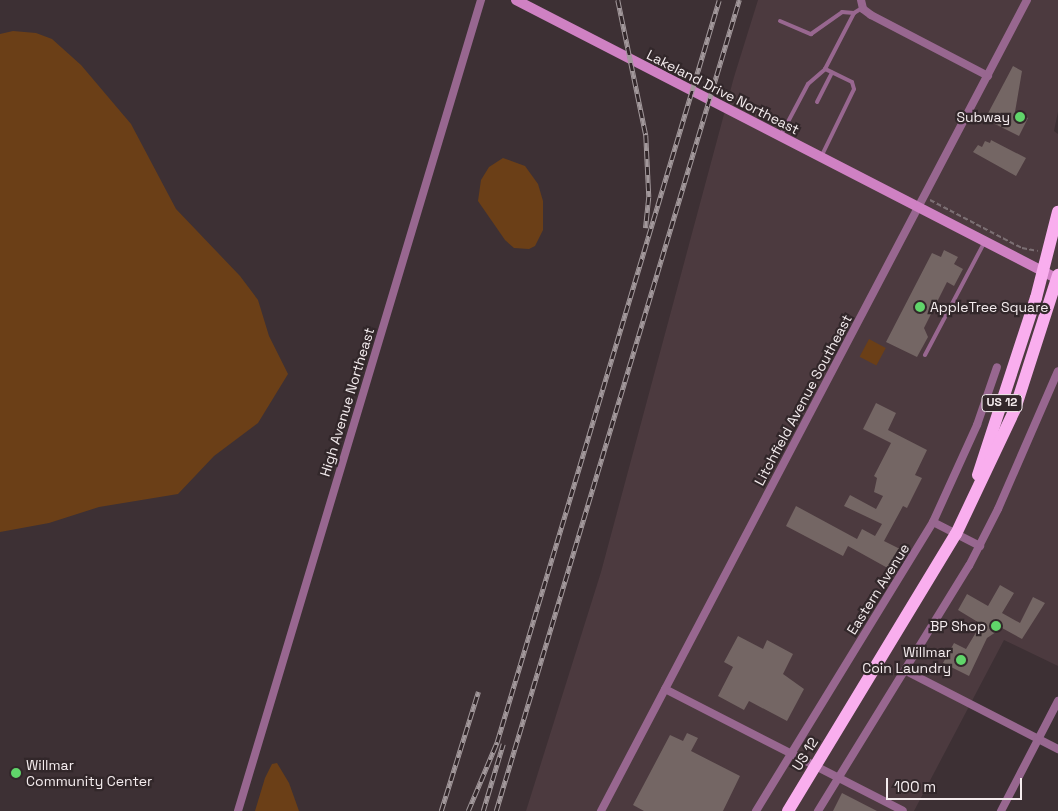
<!DOCTYPE html>
<html>
<head>
<meta charset="utf-8">
<style>
  body { margin:0 }
  #map { position:relative; width:1058px; height:811px; overflow:hidden; background:#3d3034; font-family:"Space Grotesk",sans-serif }
  div>[style] { position:absolute }
  .built>* { inset:0; background:#4c3a3f }
  .green>* { inset:0; background:#6b3f17; transform-origin:0 0 }
  .building>* { inset:0; background:#746664 }
  .path>* { height:2px; margin-top:-1px; transform-origin:0; background:repeating-linear-gradient(90deg,#7b6f73 0 5px,transparent 0 7.5px) }
  .service>* { height:4px; margin:-2px; padding:0 2px; transform-origin:2px; border-radius:2px; background:#986790 }
  .minor>* { height:8px; margin:-4px; padding:0 4px; transform-origin:4px; border-radius:4px; background:#986790 }
  .secondary>* { height:10px; margin:-5px; padding:0 5px; transform-origin:5px; border-radius:5px; background:#cf81c3 }
  .trunk>* { height:12px; margin:-6px; padding:0 6px; transform-origin:6px; border-radius:6px; background:#f9aeee }
  .rail>* { height:4.5px; margin-top:-2.25px; transform-origin:0; background:repeating-linear-gradient(90deg,#32272a 0 8px,#a2989b 0 16px); box-sizing:border-box; border-block:1px solid #a2989b }
  .dots>* { width:14px; height:14px; translate:-50% -50%; box-sizing:border-box; border:2px solid #32272a; border-radius:50% }
  span { translate:-50% -50%; white-space:nowrap; text-align:center; line-height:1.15; -webkit-text-stroke:4.5px #32272a; paint-order:stroke }
  .shield-label span { padding:1px 4px; background:#32272a; border:1px solid; border-radius:4px; -webkit-text-stroke-width:0 }
  .shield-label { font-size:12px; color:#f4ecee; font-weight:700 }
  .street-label { font-size:14px; color:#f4ecee }
  .poi-label { font-size:14px; color:#f4ecee }
  .right { translate:-100% -50%; text-align:right }
  .left { translate:0 -50%; text-align:left }
  .scale { position:absolute; left:886px; top:778px; width:136px; height:22px; box-sizing:border-box; border:2px solid #f4ecee; border-top:0; padding-left:6px; font-size:15px; line-height:18px; white-space:nowrap; color:#f4ecee; -webkit-text-stroke:4px #32272a; paint-order:stroke }
</style>
</head>
<body>
<div id="map">
  <div class="built">
    <i style="clip-path:polygon(758px 0,1058px 0,1058px 112px,1054px 131px,1058px 134px,1058px 666px,1004px 640px,914px 811px,526px 811px,601px 572px,734px 77px)"></i>
  </div>
  <div class="green">
    <i style="clip-path:polygon(13px 31px,36px 33px,52px 39px,81px 65px,131px 124px,176px 209px,240px 276px,258px 300px,269px 336px,288px 374px,258px 423px,214px 456px,178px 494px,99px 507px,49px 523px,0 532px,0 34px)"></i>
    <i style="clip-path:polygon(503px 158px,525px 166px,538px 184px,543px 201px,543px 230px,535px 246px,529px 249px,514px 248px,505px 240px,478px 201px,481px 180px,489px 167px)"></i>
    <i style="left:869px;top:339px;width:19px;height:20px;rotate:28deg"></i>
    <i style="clip-path:polygon(277px 763px,289px 783px,299px 811px,255px 811px,265px 778px,272px 764px)"></i>
  </div>
  <div class="building">
    <i style="clip-path:polygon(1013px 66px,1022px 71px,1015px 112px,1028px 118px,1019px 136px,985px 119px)"></i>
    <i style="clip-path:polygon(991px 140px,1026px 158px,1016px 176px,973px 152px,978px 145px,982px 147px,985px 141px,990px 143px)"></i>
    <i style="clip-path:polygon(944px 250px,958px 257px,954px 264px,963px 269px,954px 286px,947px 282px,924px 328px,928px 337px,917px 357px,886px 342px,932px 253px,941px 257px)"></i>
    <i style="clip-path:polygon(876px 403px,896px 413px,888px 430px,927px 450px,915px 475px,922px 478px,907px 508px,903px 506px,884px 541px,904px 551px,893px 571px,848px 546px,843px 556px,786px 526px,796px 506px,857px 539px,862px 529px,875px 536px,882px 524px,844px 506px,850px 495px,876px 509px,883px 496px,874px 492px,877px 478px,874px 476px,891px 443px,863px 429px)"></i>
    <i style="clip-path:polygon(1000px 585px,1014px 593px,1002px 613px,1020px 623px,1033px 597px,1045px 603px,1022px 639px,1002px 628px,987px 638px,969px 676px,943px 663px,954px 643px,966px 649px,981px 624px,958px 610px,967px 594px,988px 606px)"></i>
    <i style="clip-path:polygon(738px 636px,763px 649px,767px 640px,793px 654px,783px 674px,804px 689px,787px 721px,749px 701px,744px 710px,718px 696px,733px 667px,724px 662px)"></i>
    <i style="clip-path:polygon(687px 733px,698px 738px,691px 751px,740px 776px,723px 811px,644px 811px,633px 805px,670px 735px,683px 741px)"></i>
    <i style="clip-path:polygon(842px 793px,877px 811px,833px 811px)"></i>
  </div>
  <div class="path">
    <i style="left:930px;top:200px;width:104px;rotate:27.6deg"></i>
    <i style="left:1022px;top:248px;width:16px;rotate:11deg"></i>
  </div>
  <div class="service">
    <i style="left:780px;top:21px;width:34px;rotate:23deg"></i>
    <i style="left:811px;top:34px;width:38px;rotate:-35deg"></i>
    <i style="left:842px;top:12px;width:12px;rotate:5deg"></i>
    <i style="left:817px;top:102px;width:33px;rotate:-63deg"></i>
    <i style="left:781px;top:135px;width:58px;rotate:-62.1deg"></i>
    <i style="left:808px;top:84px;width:23px;rotate:-41deg"></i>
    <i style="left:825px;top:69px;width:63px;rotate:-62.6deg"></i>
    <i style="left:854px;top:13px;width:9px;rotate:-32deg"></i>
    <i style="left:822px;top:155px;width:73px;rotate:-64.1deg"></i>
    <i style="left:854px;top:89px;width:7px;rotate:-106deg"></i>
    <i style="left:852px;top:82px;width:30px;rotate:-154deg"></i>
    <i style="left:925px;top:355px;width:129px;rotate:-62.2deg"></i>
  </div>
  <div class="minor">
    <i style="left:861px;top:0;width:9px;rotate:77deg"></i>
    <i style="left:863px;top:9px;width:10px;rotate:37deg"></i>
    <i style="left:871px;top:15px;width:132px;rotate:27.5deg"></i>
    <i style="left:933px;top:522px;width:53px;rotate:27.1deg"></i>
    <i style="left:906px;top:671px;width:171px;rotate:27.2deg"></i>
    <i style="left:665px;top:689px;width:267px;rotate:27.1deg"></i>
    <i style="left:238px;top:811px;width:847px;rotate:-73.32deg"></i>
    <i style="left:601px;top:811px;width:916px;rotate:-62.29deg"></i>
    <i style="left:756px;top:811px;width:339px;rotate:-58.5deg"></i>
    <i style="left:933px;top:522px;width:107px;rotate:-65.6deg"></i>
    <i style="left:977px;top:425px;width:61px;rotate:-71deg"></i>
    <i style="left:818px;top:811px;width:288px;rotate:-58.4deg"></i>
    <i style="left:969px;top:566px;width:64px;rotate:-63deg"></i>
    <i style="left:998px;top:509px;width:150px;rotate:-66.5deg"></i>
    <i style="left:1001px;top:811px;width:124px;rotate:-62.6deg"></i>
  </div>
  <div class="secondary">
    <i style="left:516px;top:0;width:610px;rotate:27.24deg"></i>
  </div>
  <div class="trunk">
    <i style="left:978px;top:475px;width:186px;rotate:-71.9deg"></i>
    <i style="left:1036px;top:298px;width:89px;rotate:-75.7deg"></i>
    <i style="left:788px;top:811px;width:324px;rotate:-58.8deg"></i>
    <i style="left:956px;top:534px;width:138px;rotate:-64.7deg"></i>
    <i style="left:1015px;top:409px;width:141px;rotate:-72.2deg"></i>
  </div>
  <div class="rail">
    <i style="left:618px;top:0;width:138px;rotate:78.3deg"></i>
    <i style="left:646px;top:135px;width:62px;rotate:87.2deg"></i>
    <i style="left:649px;top:197px;width:31px;rotate:96deg"></i>
    <i style="left:441px;top:811px;width:125px;rotate:-72.7deg"></i>
    <i style="left:468px;top:811px;width:75px;rotate:-67.2deg"></i>
    <i style="left:497px;top:742px;width:774px;rotate:-73.34deg"></i>
    <i style="left:483px;top:811px;width:70px;rotate:-73.4deg"></i>
    <i style="left:496px;top:811px;width:847px;rotate:-73.32deg"></i>
  </div>
  <div class="dots">
    <i style="left:1020px;top:117px;background:#60d56a"></i>
    <i style="left:920px;top:307px;background:#60d56a"></i>
    <i style="left:996px;top:626px;background:#60d56a"></i>
    <i style="left:961px;top:660px;background:#60d56a"></i>
    <i style="left:16px;top:773px;background:#60d56a"></i>
  </div>
  <div class="shield-label">
    <span style="left:1002px;top:403px">US 12</span>
  </div>
  <div class="street-label">
    <span style="left:723px;top:92px;rotate:27deg">Lakeland Drive Northeast</span>
    <span style="left:803px;top:400px;rotate:-62deg">Litchfield Avenue Southeast</span>
    <span style="left:347px;top:402px;rotate:-73deg">High Avenue Northeast</span>
    <span style="left:878px;top:589px;rotate:-58deg">Eastern Avenue</span>
    <span style="left:805px;top:754px;rotate:-58deg">US 12</span>
  </div>
  <div class="poi-label">
    <span class="right" style="left:1010px;top:117px">Subway</span>
    <span class="left" style="left:930px;top:307px">AppleTree Square</span>
    <span class="right" style="left:986px;top:626px">BP Shop</span>
    <span class="right" style="left:951px;top:660px">Willmar<br>Coin Laundry</span>
    <span class="left" style="left:26px;top:773px">Willmar<br>Community Center</span>
  </div>
  <div class="scale">100 m</div>
</div>
</body>
</html>
